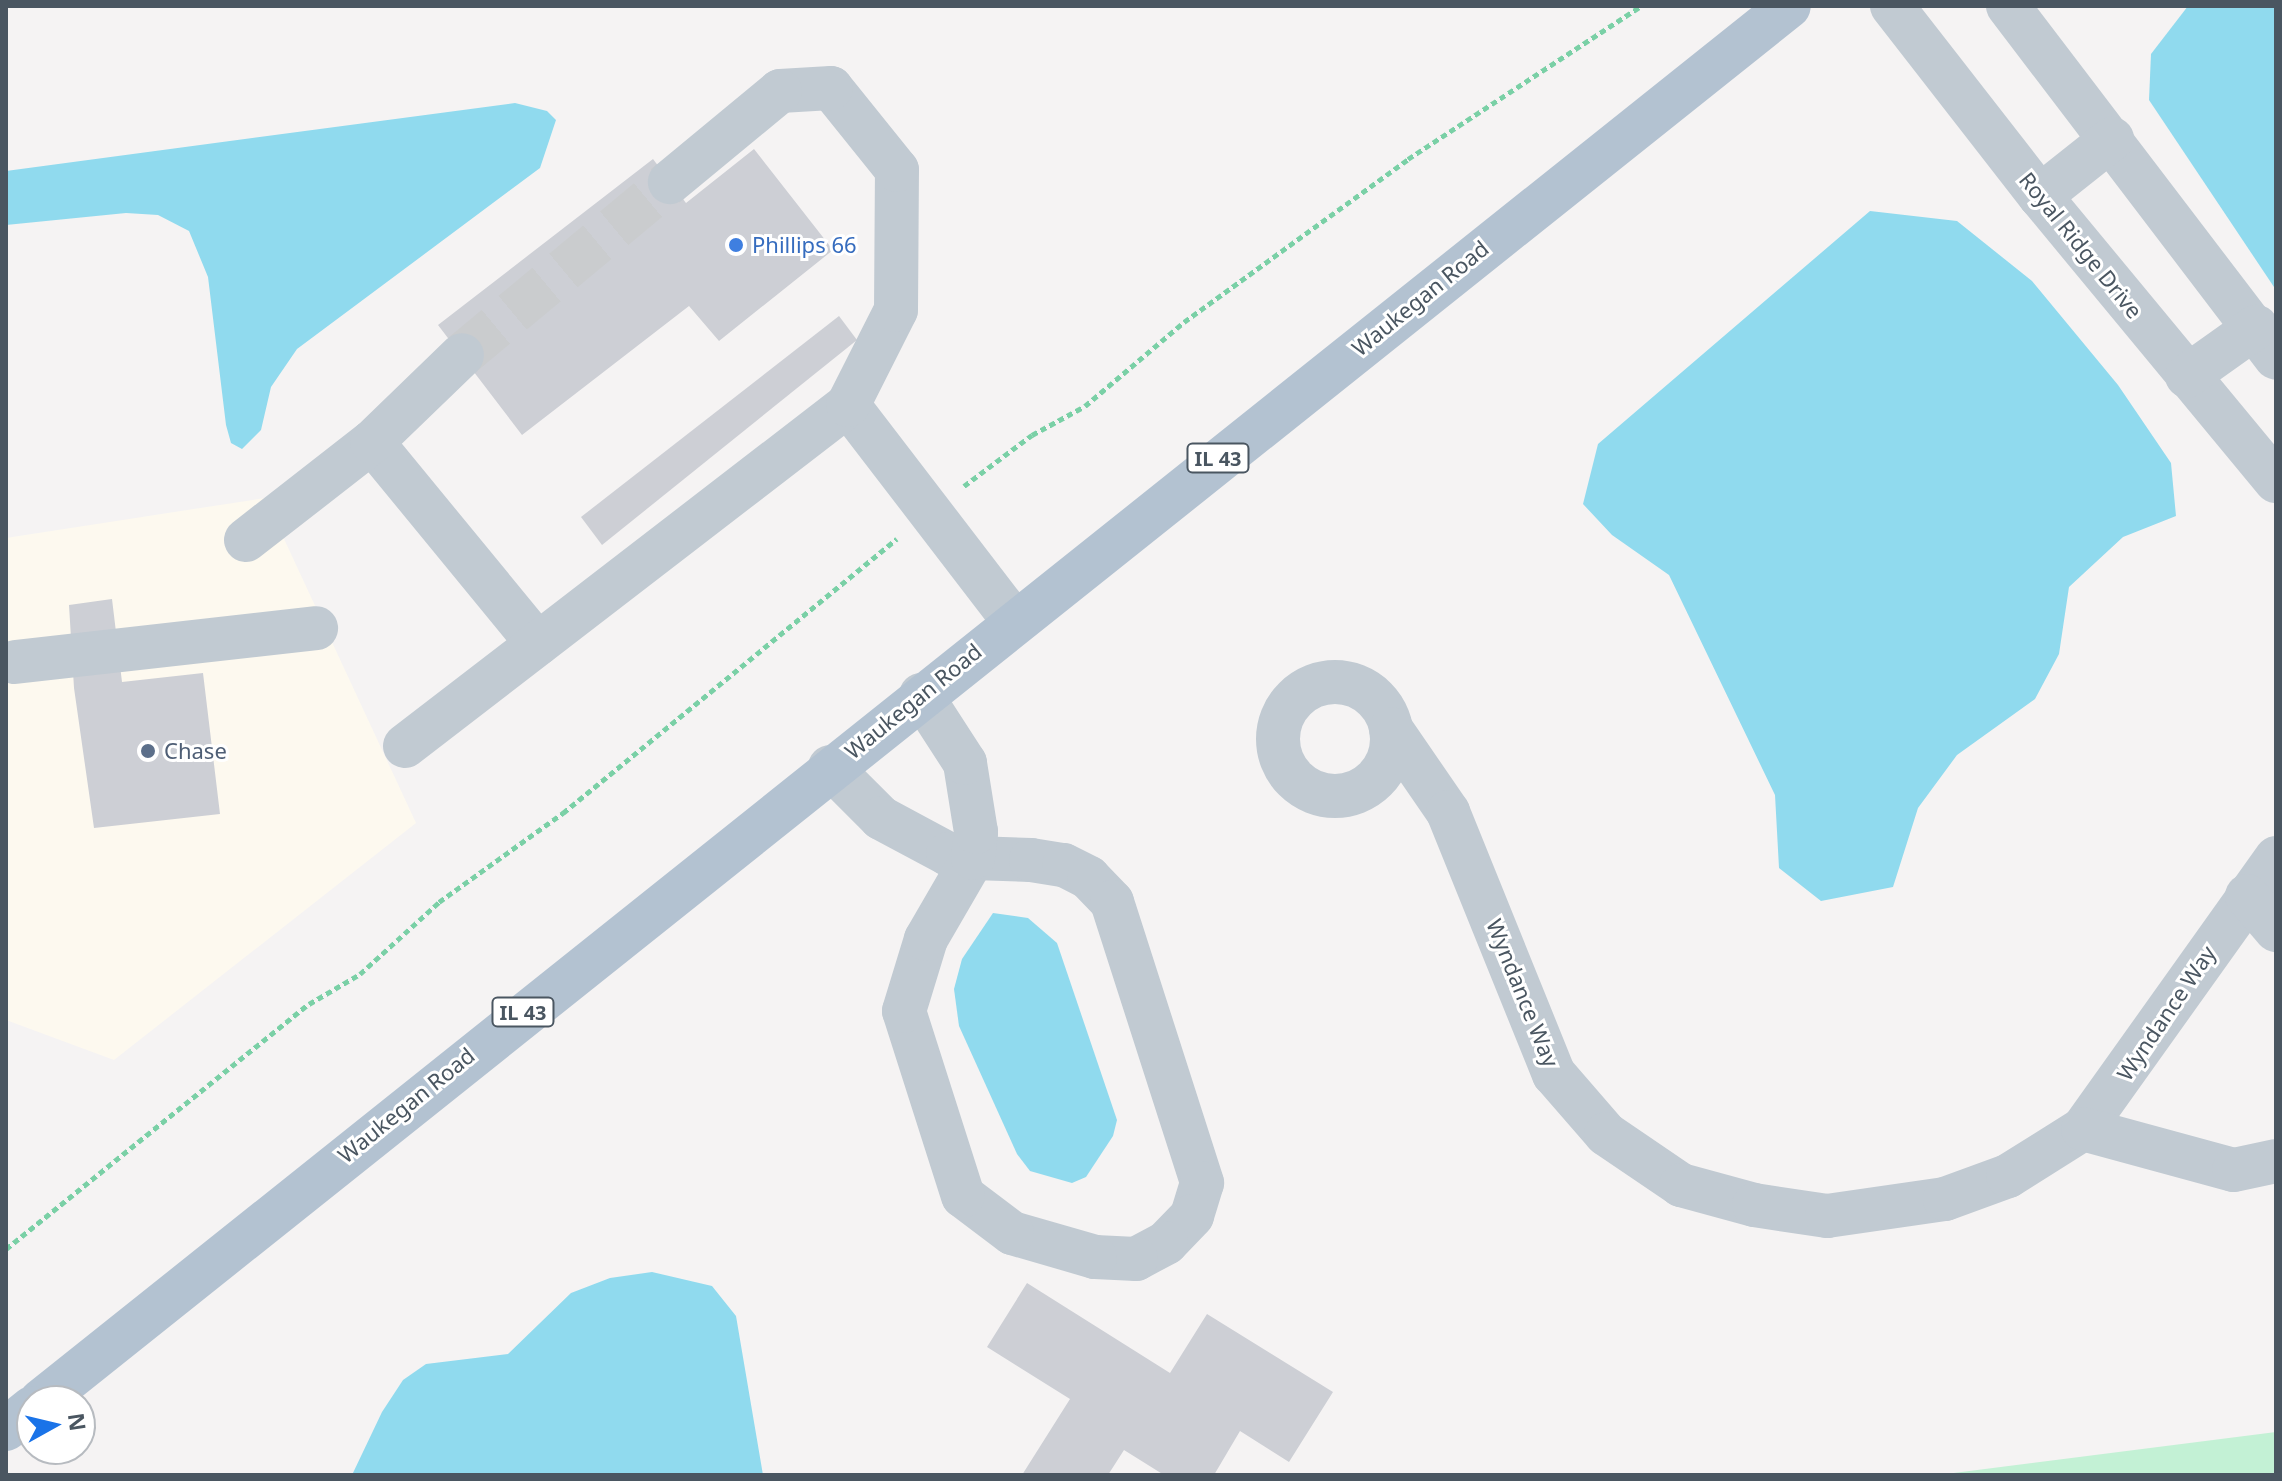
<!DOCTYPE html>
<html>
<head>
<meta charset="utf-8">
<style>
  body { margin:0 }
  #map { position:relative; width:2282px; height:1481px; overflow:hidden; background:#f5f3f3; font-family:"Noto Sans",sans-serif }
  div>[style] { position:absolute }
  .commercial>* { inset:0; background:#fdf9ef }
  .green>* { inset:0; background:#c3f1d5 }
  .water>* { inset:0; background:#90daee }
  .building>* { inset:0; background:#cdcfd5 }
  .minor-tunnel>* { height:44px; margin-top:-22px; transform-origin:0; background:repeating-linear-gradient(90deg,#caccce 0 44px,transparent 0 66px) }
  .path>* { height:5px; margin-top:-2.5px; transform-origin:0; background:repeating-linear-gradient(90deg,#7ad0a6 0 6px,transparent 0 10px) }
  .minor>* { height:44px; margin:-22px; padding:0 22px; transform-origin:22px; border-radius:22px; background:#c1cad2 }
  .minor>.ring { margin:-22px; padding:0; box-sizing:content-box; background:none; border:44px solid #c1cad2; border-radius:50% }
  .major>* { height:44px; margin:-22px; padding:0 22px; transform-origin:22px; border-radius:22px; background:#b3c2d1 }
  .dots>* { width:22px; height:22px; translate:-50% -50%; box-sizing:border-box; border:4px solid #fff; border-radius:50% }
  span { translate:-50% -50%; white-space:nowrap; text-align:center; line-height:1.15; -webkit-text-stroke:6px #fff; paint-order:stroke }
  .shield-label span { padding:2px 6px; background:#fff; border:2px solid; border-radius:6px; -webkit-text-stroke-width:0 }
  .shield-label { font-size:20px; color:#4a5661; font-weight:700 }
  .shop-label { font-size:22px; color:#366cbe }
  .left { translate:0 -50%; text-align:left }
  .street-label { font-size:22px; color:#4a5661 }
  .service-label { font-size:22px; color:#4e5e75 }
  .frame { position:absolute; inset:0; border:8px solid #4a5661; pointer-events:none }
  .north { position:absolute; left:16px; top:1385px; width:80px; height:80px; box-sizing:border-box; background:#fff; border:2px solid #b7bbc0; border-radius:50%; rotate:82deg; font-size:22px; font-weight:700; line-height:32px; text-align:center; color:#4a5661 }
  .north::after { content:''; display:block; margin:auto; width:28px; height:36px; background:#1a73e8; clip-path:polygon(50% 0,100% 100%,50% 72%,0 100%) }
</style>
</head>
<body>
<div id="map">
  <div class="commercial">
    <i style="clip-path:polygon(265px 498px,416px 823px,114px 1060px,6px 1020px,6px 538px)"></i>
  </div>
  <div class="green">
    <i style="clip-path:polygon(2276px 1432px,2276px 1475px,1938px 1475px)"></i>
  </div>
  <div class="water">
    <i style="clip-path:polygon(2188px 6px,2276px 6px,2276px 290px,2149px 100px,2151px 54px)"></i>
    <i style="clip-path:polygon(515px 103px,547px 111px,556px 120px,540px 168px,297px 349px,271px 387px,261px 430px,242px 449px,231px 443px,226px 425px,208px 277px,189px 231px,158px 215px,126px 213px,6px 225px,6px 171px)"></i>
    <i style="clip-path:polygon(1870px 211px,1957px 221px,2032px 281px,2118px 385px,2171px 463px,2176px 516px,2123px 537px,2069px 587px,2059px 654px,2035px 699px,1957px 755px,1918px 808px,1893px 887px,1821px 901px,1779px 868px,1775px 795px,1669px 575px,1612px 535px,1583px 504px,1598px 444px)"></i>
    <i style="clip-path:polygon(993px 913px,1028px 918px,1057px 943px,1117px 1120px,1113px 1136px,1086px 1177px,1072px 1183px,1030px 1171px,1017px 1154px,959px 1026px,954px 989px,962px 959px)"></i>
    <i style="clip-path:polygon(652px 1272px,712px 1286px,736px 1316px,763px 1475px,352px 1475px,382px 1412px,403px 1380px,426px 1364px,508px 1354px,571px 1293px,610px 1278px)"></i>
  </div>
  <div class="building">
    <i style="clip-path:polygon(754px 149px,833px 250px,719px 341px,689px 306px,522px 435px,438px 325px,653px 159px,686px 203px)"></i>
    <i style="clip-path:polygon(839px 316px,857px 340px,602px 545px,581px 517px)"></i>
    <i style="clip-path:polygon(112px 599px,122px 682px,203px 673px,220px 814px,94px 828px,74px 688px,69px 605px)"></i>
    <i style="clip-path:polygon(1027px 1283px,1170px 1373px,1207px 1314px,1333px 1392px,1289px 1462px,1240px 1431px,1214px 1475px,1164px 1475px,1124px 1450px,1108px 1475px,1022px 1475px,1070px 1399px,987px 1347px)"></i>
  </div>
  <div class="minor-tunnel">
    <i style="left:462px;top:355px;width:271px;rotate:-39.8deg"></i>
  </div>
  <div class="path">
    <i style="left:964px;top:486px;width:85px;rotate:-36.9deg"></i>
    <i style="left:1032px;top:435px;width:60px;rotate:-28.7deg"></i>
    <i style="left:1085px;top:406px;width:130px;rotate:-40.3deg"></i>
    <i style="left:1184px;top:322px;width:277px;rotate:-36deg"></i>
    <i style="left:1408px;top:159px;width:279px;rotate:-33.3deg"></i>
    <i style="left:6px;top:1249px;width:390px;rotate:-39deg"></i>
    <i style="left:309px;top:1004px;width:59px;rotate:-30.5deg"></i>
    <i style="left:360px;top:974px;width:107px;rotate:-42.3deg"></i>
    <i style="left:439px;top:902px;width:153px;rotate:-35.7deg"></i>
    <i style="left:563px;top:813px;width:432px;rotate:-39.4deg"></i>
  </div>
  <div class="minor">
    <i style="left:1892px;top:6px;width:241px;rotate:52.1deg"></i>
    <i style="left:2040px;top:196px;width:370px;rotate:50.4deg"></i>
    <i style="left:2008px;top:6px;width:442px;rotate:52.7deg"></i>
    <i style="left:2040px;top:196px;width:92px;rotate:-38.4deg"></i>
    <i style="left:2187px;top:376px;width:85px;rotate:-35.4deg"></i>
    <i style="left:848px;top:405px;width:272px;rotate:52.5deg"></i>
    <i style="left:372px;top:442px;width:261px;rotate:50.6deg"></i>
    <i style="left:246px;top:540px;width:160px;rotate:-37.9deg"></i>
    <i style="left:372px;top:442px;width:125px;rotate:-44deg"></i>
    <i style="left:15px;top:662px;width:303px;rotate:-6.4deg"></i>
    <i class="ring" style="left:1278px;top:682px;width:70px;height:70px"></i>
    <i style="left:1391px;top:729px;width:101px;rotate:55.5deg"></i>
    <i style="left:1448px;top:812px;width:283px;rotate:68deg"></i>
    <i style="left:1554px;top:1074px;width:79px;rotate:49.1deg"></i>
    <i style="left:1606px;top:1134px;width:91px;rotate:34.2deg"></i>
    <i style="left:1681px;top:1185px;width:76px;rotate:15.3deg"></i>
    <i style="left:1754px;top:1205px;width:74px;rotate:8.6deg"></i>
    <i style="left:1827px;top:1216px;width:119px;rotate:-8.2deg"></i>
    <i style="left:1945px;top:1199px;width:67px;rotate:-20.1deg"></i>
    <i style="left:2008px;top:1176px;width:89px;rotate:-32.1deg"></i>
    <i style="left:2083px;top:1129px;width:333px;rotate:-54.5deg"></i>
    <i style="left:405px;top:746px;width:559px;rotate:-37.59deg"></i>
    <i style="left:848px;top:405px;width:106px;rotate:-63.2deg"></i>
    <i style="left:896px;top:310px;width:140px;rotate:-89.6deg"></i>
    <i style="left:897px;top:170px;width:105px;rotate:-128.8deg"></i>
    <i style="left:831px;top:88px;width:51px;rotate:176.6deg"></i>
    <i style="left:780px;top:91px;width:143px;rotate:140.4deg"></i>
    <i style="left:830px;top:767px;width:72px;rotate:45deg"></i>
    <i style="left:881px;top:818px;width:76px;rotate:28.2deg"></i>
    <i style="left:948px;top:854px;width:25px;rotate:9deg"></i>
    <i style="left:973px;top:858px;width:58px;rotate:2deg"></i>
    <i style="left:1031px;top:860px;width:33px;rotate:9deg"></i>
    <i style="left:1064px;top:865px;width:28px;rotate:27deg"></i>
    <i style="left:1089px;top:878px;width:33px;rotate:46deg"></i>
    <i style="left:1112px;top:902px;width:295px;rotate:72.2deg"></i>
    <i style="left:1202px;top:1183px;width:34px;rotate:107deg"></i>
    <i style="left:1192px;top:1216px;width:37px;rotate:134deg"></i>
    <i style="left:1166px;top:1243px;width:34px;rotate:152deg"></i>
    <i style="left:1136px;top:1259px;width:41px;rotate:-177.2deg"></i>
    <i style="left:1095px;top:1257px;width:86px;rotate:-163.9deg"></i>
    <i style="left:1012px;top:1233px;width:61px;rotate:-142.9deg"></i>
    <i style="left:963px;top:1196px;width:194px;rotate:-107.7deg"></i>
    <i style="left:904px;top:1011px;width:75px;rotate:-73deg"></i>
    <i style="left:926px;top:939px;width:94px;rotate:-59.9deg"></i>
    <i style="left:973px;top:858px;width:26px;rotate:-83deg"></i>
    <i style="left:976px;top:832px;width:70px;rotate:-99.1deg"></i>
    <i style="left:965px;top:763px;width:81px;rotate:-122.9deg"></i>
    <i style="left:2247px;top:896px;width:45px;rotate:49.5deg"></i>
    <i style="left:2083px;top:1129px;width:156px;rotate:15.2deg"></i>
    <i style="left:2234px;top:1170px;width:43px;rotate:-12.1deg"></i>
  </div>
  <div class="major">
    <i style="left:41px;top:1401px;width:2236px;rotate:-38.59deg"></i>
    <i style="left:6px;top:1429px;width:33px;rotate:-39deg"></i>
  </div>
  <div class="dots">
    <i style="left:736px;top:245px;background:#3f7fe0"></i>
    <i style="left:148px;top:751px;background:#5c6f8a"></i>
  </div>
  <div class="shield-label">
    <span style="left:1218px;top:458px">IL 43</span>
    <span style="left:523px;top:1012px">IL 43</span>
  </div>
  <div class="shop-label">
    <span class="left" style="left:752px;top:245px">Phillips 66</span>
  </div>
  <div class="street-label">
    <span style="left:2081px;top:245px;rotate:51deg">Royal Ridge Drive</span>
    <span style="left:1420px;top:298px;rotate:-39deg">Waukegan Road</span>
    <span style="left:913px;top:701px;rotate:-39deg">Waukegan Road</span>
    <span style="left:1523px;top:993px;rotate:68deg">Wyndance Way</span>
    <span style="left:2166px;top:1013px;rotate:-56deg">Wyndance Way</span>
    <span style="left:406px;top:1105px;rotate:-39deg">Waukegan Road</span>
  </div>
  <div class="service-label">
    <span class="left" style="left:164px;top:751px">Chase</span>
  </div>
  <div class="frame"></div>
  <div class="north">N</div>
</div>
</body>
</html>
